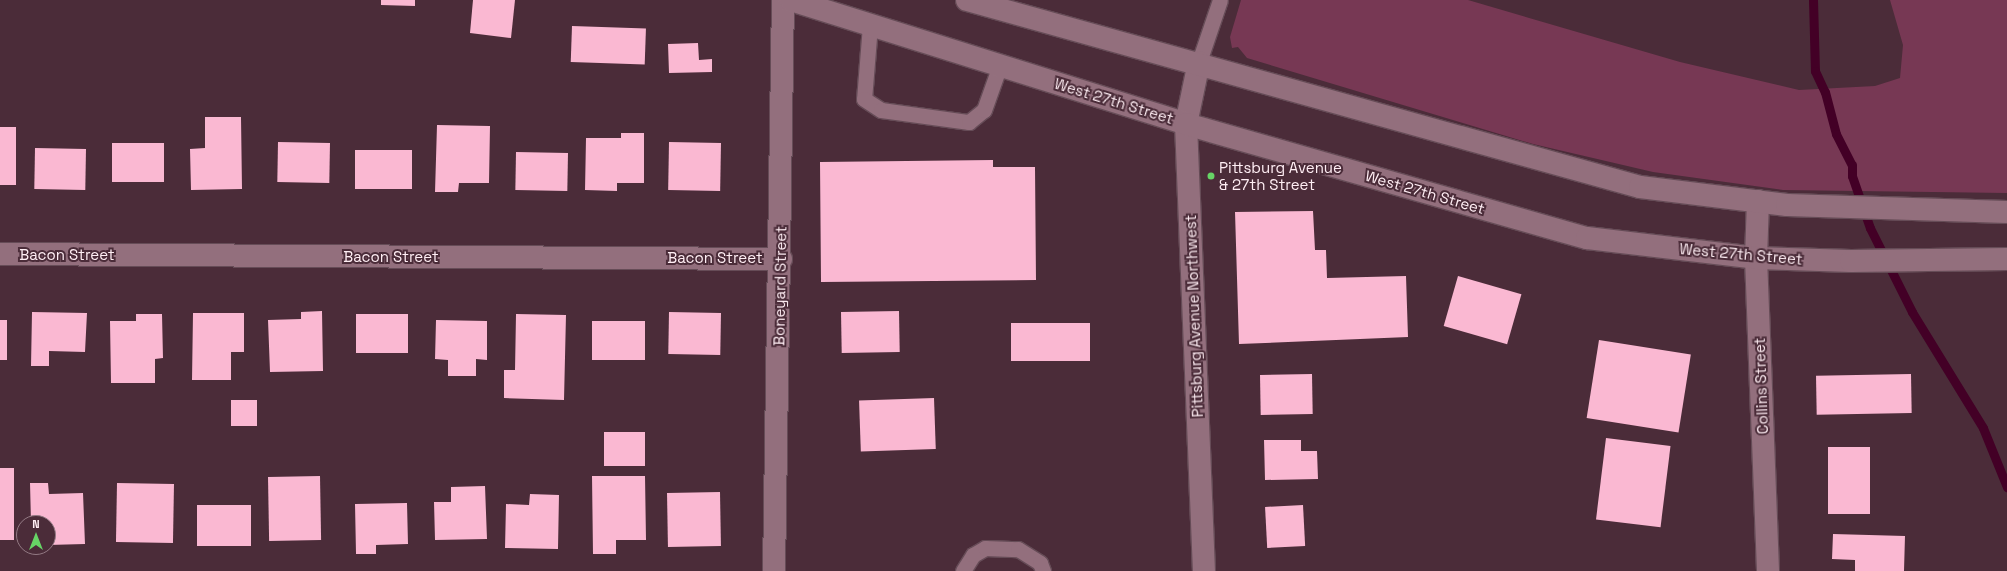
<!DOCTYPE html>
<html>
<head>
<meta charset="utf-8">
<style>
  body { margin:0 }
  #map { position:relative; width:2007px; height:571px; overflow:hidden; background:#4b2c39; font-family:"Space Grotesk",sans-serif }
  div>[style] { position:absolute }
  .green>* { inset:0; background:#773854 }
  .stream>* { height:9px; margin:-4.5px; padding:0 4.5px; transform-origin:4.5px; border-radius:4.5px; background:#430026 }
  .building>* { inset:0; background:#fab8d2; transform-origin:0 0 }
  .roads { filter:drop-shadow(1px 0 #664c57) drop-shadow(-1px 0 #664c57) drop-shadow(0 1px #664c57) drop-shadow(0 -1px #664c57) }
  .lane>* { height:15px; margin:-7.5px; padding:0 7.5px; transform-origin:7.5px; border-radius:7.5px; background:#936f7d }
  .street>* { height:22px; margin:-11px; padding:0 11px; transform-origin:11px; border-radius:11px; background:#936f7d }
  .secondary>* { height:22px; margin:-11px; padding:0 11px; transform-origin:11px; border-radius:11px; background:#936f7d }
  .dots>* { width:11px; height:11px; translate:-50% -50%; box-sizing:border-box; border:2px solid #4b2c39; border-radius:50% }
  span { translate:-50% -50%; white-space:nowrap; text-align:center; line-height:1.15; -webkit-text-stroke:4px #4b2c39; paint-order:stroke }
  .street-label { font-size:15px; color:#ffeef4 }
  .poi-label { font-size:15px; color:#ffeef4 }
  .left { translate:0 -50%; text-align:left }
  .north { position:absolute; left:16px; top:515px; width:40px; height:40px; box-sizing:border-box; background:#4b2c39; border:1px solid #937a84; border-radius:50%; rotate:0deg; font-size:11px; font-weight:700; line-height:16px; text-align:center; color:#ffeef4 }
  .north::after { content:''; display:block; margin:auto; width:14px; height:18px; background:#67d466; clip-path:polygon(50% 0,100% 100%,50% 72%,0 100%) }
</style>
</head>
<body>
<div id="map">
  <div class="green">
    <i style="clip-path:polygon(1241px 0,1468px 0,1680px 62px,1799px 90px,1875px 86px,1900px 78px,1903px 45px,1890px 0,2007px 0,2007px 193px,1783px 190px,1653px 172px,1533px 144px,1247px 58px,1238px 47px,1232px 48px,1230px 37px)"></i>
  </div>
  <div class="stream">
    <i style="left:1813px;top:0;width:71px;rotate:88.4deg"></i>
    <i style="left:1815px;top:71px;width:23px;rotate:65deg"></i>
    <i style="left:1825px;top:92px;width:43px;rotate:75.3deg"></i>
    <i style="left:1836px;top:134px;width:35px;rotate:63deg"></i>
    <i style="left:1852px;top:165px;width:11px;rotate:90deg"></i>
    <i style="left:1852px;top:176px;width:55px;rotate:70.9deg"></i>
    <i style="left:1870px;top:228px;width:94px;rotate:63.4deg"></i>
    <i style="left:1912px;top:312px;width:136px;rotate:58.5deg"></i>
    <i style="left:1983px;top:428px;width:64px;rotate:67.9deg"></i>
  </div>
  <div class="building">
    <i style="clip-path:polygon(381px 0,415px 0,415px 6px,381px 5px)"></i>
    <i style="clip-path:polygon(473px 0,515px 0,511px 38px,470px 33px)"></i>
    <i style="left:572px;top:26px;width:74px;height:36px;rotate:2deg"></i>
    <i style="clip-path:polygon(698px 43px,699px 60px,712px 59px,712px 72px,669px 73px,668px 44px)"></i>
    <i style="clip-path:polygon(205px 117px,241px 117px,242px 189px,191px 190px,190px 149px,205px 148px)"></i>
    <i style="clip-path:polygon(437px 125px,490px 126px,489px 183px,459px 183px,458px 192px,435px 192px)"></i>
    <i style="left:0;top:127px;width:16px;height:58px"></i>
    <i style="clip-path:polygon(621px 133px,644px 133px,644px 183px,617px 183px,617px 191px,585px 190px,586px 138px,621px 138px)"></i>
    <i style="left:278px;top:142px;width:52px;height:40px;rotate:1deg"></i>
    <i style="left:669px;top:142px;width:52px;height:48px;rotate:1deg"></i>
    <i style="left:112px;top:143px;width:52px;height:39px"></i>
    <i style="left:35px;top:148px;width:51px;height:41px;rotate:1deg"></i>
    <i style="left:355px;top:150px;width:57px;height:39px"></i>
    <i style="left:516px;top:152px;width:52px;height:38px;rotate:1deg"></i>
    <i style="clip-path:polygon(993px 160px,993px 167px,1035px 167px,1036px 280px,821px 282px,820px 162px)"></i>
    <i style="clip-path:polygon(1313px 211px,1315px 250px,1326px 250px,1327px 278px,1406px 276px,1408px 337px,1239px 344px,1235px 212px)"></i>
    <i style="left:1458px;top:276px;width:66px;height:52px;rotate:16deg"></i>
    <i style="clip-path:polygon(322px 311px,323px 371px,270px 372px,268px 320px,301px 319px,301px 312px)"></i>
    <i style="left:899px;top:311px;width:41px;height:58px;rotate:89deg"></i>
    <i style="clip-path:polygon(32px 312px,87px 313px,85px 352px,49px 351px,49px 366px,31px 366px)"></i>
    <i style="left:669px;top:312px;width:52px;height:42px;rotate:1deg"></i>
    <i style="clip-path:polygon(193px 313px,244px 313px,244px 352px,231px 352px,231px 380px,192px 380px)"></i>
    <i style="clip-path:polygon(136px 314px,162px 314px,163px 358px,155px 359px,155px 383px,111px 383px,110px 321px,136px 321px)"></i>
    <i style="left:356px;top:314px;width:52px;height:39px"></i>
    <i style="clip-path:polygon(516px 314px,566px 315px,564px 400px,504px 398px,504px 370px,515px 370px)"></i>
    <i style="left:0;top:320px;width:7px;height:40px"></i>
    <i style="clip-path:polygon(436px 320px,487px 321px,487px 360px,476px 359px,476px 376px,448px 376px,448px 360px,435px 359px)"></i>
    <i style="left:645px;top:321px;width:39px;height:53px;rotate:90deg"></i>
    <i style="left:1011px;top:323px;width:79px;height:38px"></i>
    <i style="left:1599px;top:340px;width:93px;height:79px;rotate:9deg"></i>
    <i style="left:1312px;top:374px;width:40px;height:52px;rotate:89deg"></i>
    <i style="left:1911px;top:374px;width:39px;height:95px;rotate:89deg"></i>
    <i style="left:934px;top:398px;width:51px;height:75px;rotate:88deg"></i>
    <i style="left:231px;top:400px;width:26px;height:26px"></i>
    <i style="left:604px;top:432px;width:41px;height:34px"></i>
    <i style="left:1606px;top:438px;width:65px;height:82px;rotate:7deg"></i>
    <i style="clip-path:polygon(1264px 440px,1301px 440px,1301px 451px,1317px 451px,1318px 479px,1265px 480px)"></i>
    <i style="left:1828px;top:447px;width:42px;height:67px"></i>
    <i style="left:0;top:468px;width:14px;height:72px"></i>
    <i style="left:320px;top:476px;width:64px;height:52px;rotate:89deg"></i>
    <i style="clip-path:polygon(592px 476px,645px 476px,646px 540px,616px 540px,616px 554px,593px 554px)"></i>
    <i style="clip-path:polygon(30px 483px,48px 483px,49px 494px,83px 493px,85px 544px,48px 545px,48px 523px,31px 523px)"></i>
    <i style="left:117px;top:483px;width:57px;height:59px;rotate:1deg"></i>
    <i style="clip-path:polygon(485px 486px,487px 539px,435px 540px,434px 502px,451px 502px,451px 487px)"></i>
    <i style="left:720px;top:492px;width:54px;height:53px;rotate:89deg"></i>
    <i style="clip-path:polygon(530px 494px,559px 495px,558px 549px,505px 548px,506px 504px,529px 505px)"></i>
    <i style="clip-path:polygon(407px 503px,408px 544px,376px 545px,376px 554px,356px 554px,355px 504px)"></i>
    <i style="left:251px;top:505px;width:41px;height:54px;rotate:90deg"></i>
    <i style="left:1303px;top:505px;width:41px;height:38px;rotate:87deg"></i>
    <i style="clip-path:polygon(1833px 534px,1905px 536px,1904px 571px,1855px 571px,1855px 560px,1832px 559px)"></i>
  </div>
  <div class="roads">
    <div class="lane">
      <i style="left:870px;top:25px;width:74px;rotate:94.6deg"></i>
      <i style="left:864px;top:99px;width:20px;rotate:33deg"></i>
      <i style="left:881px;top:110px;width:89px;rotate:7.8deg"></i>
      <i style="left:969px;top:122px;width:19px;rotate:-39deg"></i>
      <i style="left:984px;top:110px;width:48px;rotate:-70.4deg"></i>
      <i style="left:1199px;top:62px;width:65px;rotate:-71.3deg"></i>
      <i style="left:963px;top:571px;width:19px;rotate:-58deg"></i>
      <i style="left:973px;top:555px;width:14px;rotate:-30deg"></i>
      <i style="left:985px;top:548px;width:33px;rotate:2deg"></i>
      <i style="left:1018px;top:549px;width:26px;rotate:32deg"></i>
      <i style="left:1040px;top:563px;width:9px;rotate:69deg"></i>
    </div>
    <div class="street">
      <i style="left:1199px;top:62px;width:63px;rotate:101.8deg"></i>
      <i style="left:1186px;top:124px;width:447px;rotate:87.7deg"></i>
      <i style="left:1758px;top:201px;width:57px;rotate:92deg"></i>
      <i style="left:1756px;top:258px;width:313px;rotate:87.8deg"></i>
      <i style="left:0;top:254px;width:781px;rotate:0.37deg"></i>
      <i style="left:774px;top:571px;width:571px;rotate:-89.1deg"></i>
    </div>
    <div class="secondary">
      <i style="left:791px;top:0;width:414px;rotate:17.4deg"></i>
      <i style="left:1186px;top:124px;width:417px;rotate:15.9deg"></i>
      <i style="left:1587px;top:238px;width:170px;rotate:6.7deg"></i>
      <i style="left:1756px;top:258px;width:95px;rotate:1.8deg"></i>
      <i style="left:1851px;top:261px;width:156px;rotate:-0.7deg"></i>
      <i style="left:967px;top:0;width:698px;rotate:15.53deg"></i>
      <i style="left:1640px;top:187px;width:148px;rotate:7deg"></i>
      <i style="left:1787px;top:205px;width:220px;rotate:1.8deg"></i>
    </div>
  </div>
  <div class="dots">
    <i style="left:1211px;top:176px;background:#67d466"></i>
  </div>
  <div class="street-label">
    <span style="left:1114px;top:101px;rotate:17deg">West 27th Street</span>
    <span style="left:1425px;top:192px;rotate:16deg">West 27th Street</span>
    <span style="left:1741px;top:254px;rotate:5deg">West 27th Street</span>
    <span style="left:67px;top:255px">Bacon Street</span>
    <span style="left:391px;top:257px">Bacon Street</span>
    <span style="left:715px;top:258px">Bacon Street</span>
    <span style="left:780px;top:286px;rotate:-89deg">Boneyard Street</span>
    <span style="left:1194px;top:316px;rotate:-92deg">Pittsburg Avenue Northwest</span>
    <span style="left:1761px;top:386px;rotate:-92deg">Collins Street</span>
  </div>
  <div class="poi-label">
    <span class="left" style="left:1219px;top:176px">Pittsburg Avenue<br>&amp; 27th Street</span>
  </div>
  <div class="north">N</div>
</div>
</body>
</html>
